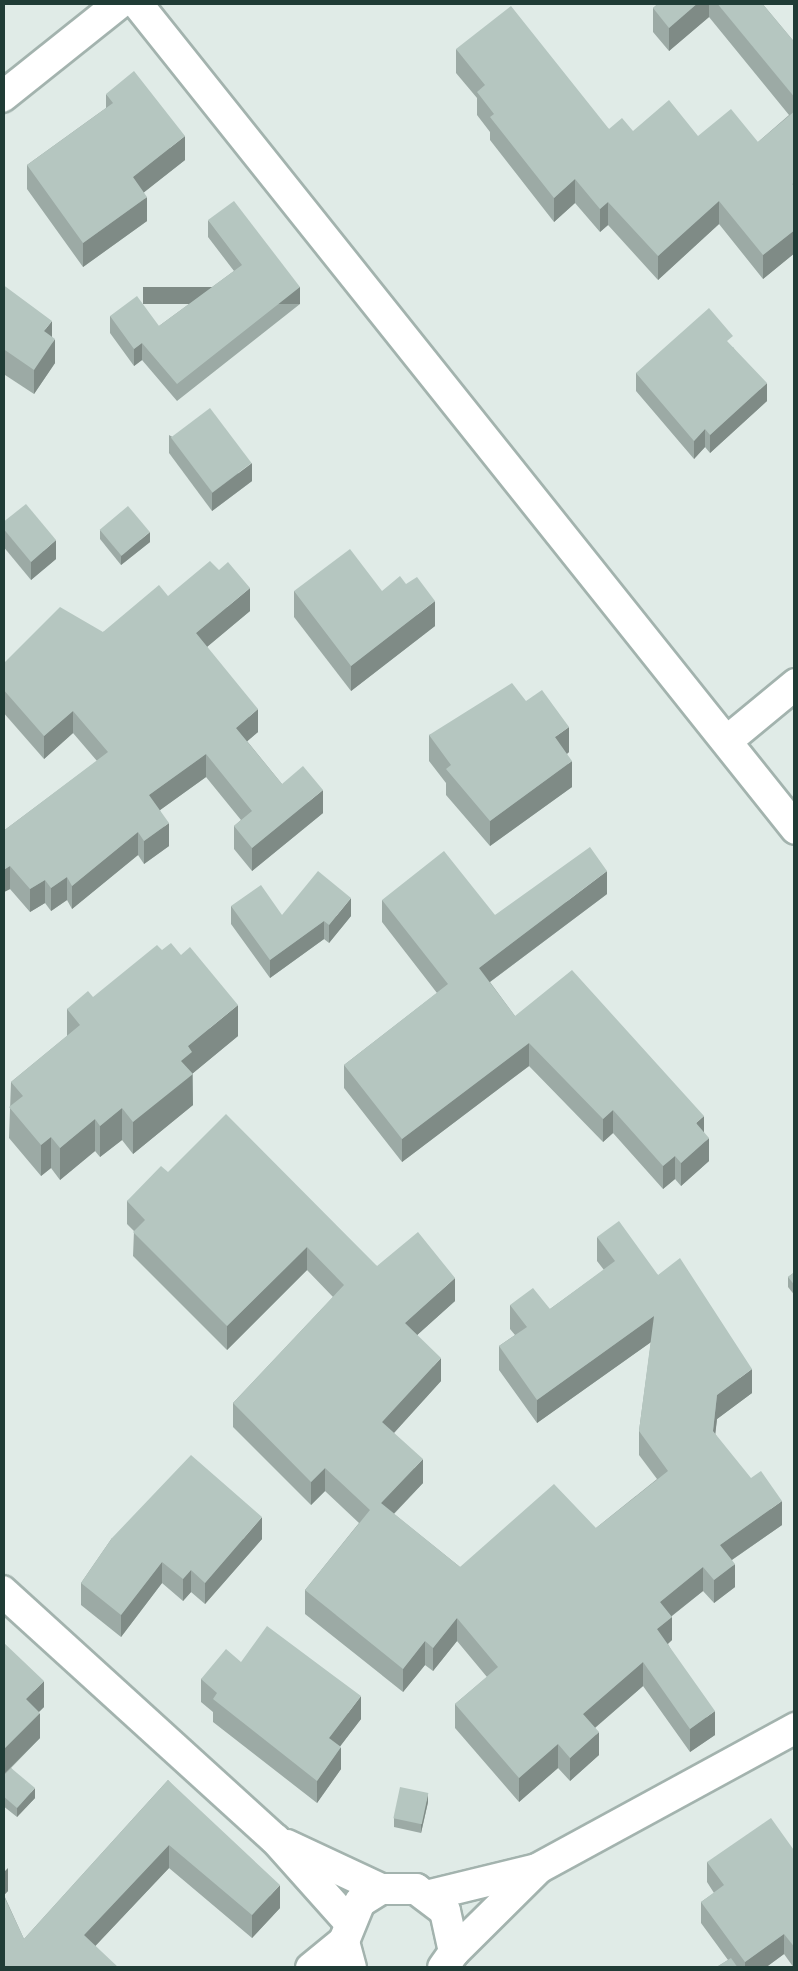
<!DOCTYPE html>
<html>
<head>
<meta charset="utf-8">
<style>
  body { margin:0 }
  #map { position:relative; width:798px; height:1971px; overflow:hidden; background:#e0ebe7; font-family:Inter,sans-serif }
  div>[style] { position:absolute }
  .roads { filter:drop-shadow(2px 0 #a3b3ae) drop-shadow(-2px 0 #a3b3ae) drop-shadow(0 2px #a3b3ae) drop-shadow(0 -2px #a3b3ae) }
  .street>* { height:30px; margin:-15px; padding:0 15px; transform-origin:15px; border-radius:15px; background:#fff }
  .secondary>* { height:30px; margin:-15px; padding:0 15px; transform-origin:15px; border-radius:15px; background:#fff }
  .wall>* { inset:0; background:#9caaa5 }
  .shaded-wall>* { inset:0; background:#7f8b86; transform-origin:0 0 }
  .building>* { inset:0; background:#b5c6c0; transform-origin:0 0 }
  span { translate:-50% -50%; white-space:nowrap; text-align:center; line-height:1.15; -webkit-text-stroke:9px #f1f8f5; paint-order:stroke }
  .frame { position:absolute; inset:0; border:5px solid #203c36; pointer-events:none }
</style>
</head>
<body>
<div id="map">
  <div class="roads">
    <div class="street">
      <i style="left:2px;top:97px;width:152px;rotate:-38.6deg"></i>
      <i style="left:728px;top:740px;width:88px;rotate:-39.5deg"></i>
      <i style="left:2px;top:1591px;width:369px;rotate:42.3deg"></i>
      <i style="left:275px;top:1839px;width:110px;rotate:48.3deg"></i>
      <i style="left:287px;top:1845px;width:104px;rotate:25.1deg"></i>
      <i style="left:426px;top:1896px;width:114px;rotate:-13.7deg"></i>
      <i style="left:537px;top:1869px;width:295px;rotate:-28.6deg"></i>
      <i style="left:454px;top:1952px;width:117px;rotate:-44.7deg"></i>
      <i style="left:311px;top:1968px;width:43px;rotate:-39.3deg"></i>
      <i style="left:351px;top:1968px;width:28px;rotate:-105deg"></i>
      <i style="left:344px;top:1941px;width:42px;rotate:-67.7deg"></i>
      <i style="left:360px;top:1902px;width:25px;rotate:-32deg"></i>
      <i style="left:381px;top:1889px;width:35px"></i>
      <i style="left:416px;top:1889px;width:36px;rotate:37deg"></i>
      <i style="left:445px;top:1911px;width:42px;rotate:77.6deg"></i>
      <i style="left:454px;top:1952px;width:19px;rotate:125deg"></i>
    </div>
    <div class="secondary">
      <i style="left:136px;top:2px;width:1058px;rotate:51.41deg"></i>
    </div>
  </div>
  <div class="wall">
    <i style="clip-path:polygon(660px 2px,761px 2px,796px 44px,796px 252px,763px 279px,719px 224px,658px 280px,608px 225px,600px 232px,575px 203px,554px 222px,490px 140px,490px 132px,477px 115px,477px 98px,456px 73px,456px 49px,609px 129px,758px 142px,789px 115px,709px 17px,669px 51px,653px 32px,653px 8px)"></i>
    <i style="clip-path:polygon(106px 94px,185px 160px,144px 192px,147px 221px,83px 267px,27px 189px,27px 165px,106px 108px)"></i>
    <i style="clip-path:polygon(208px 220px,300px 304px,177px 401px,142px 360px,134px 366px,110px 333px,110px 316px,159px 326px,234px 271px,208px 237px)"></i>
    <i style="clip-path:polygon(2px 284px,52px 336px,55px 363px,34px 394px,2px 373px)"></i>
    <i style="clip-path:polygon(733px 347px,767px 401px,710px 453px,705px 447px,694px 459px,636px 391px,636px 373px)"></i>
    <i style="clip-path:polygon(169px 435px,252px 481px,212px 511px,169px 453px)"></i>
    <i style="clip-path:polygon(2px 523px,56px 559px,31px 580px,2px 545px)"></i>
    <i style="clip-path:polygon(100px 530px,150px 542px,121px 565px,100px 539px)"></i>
    <i style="clip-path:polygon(294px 591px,382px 591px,435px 626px,351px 691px,294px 617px)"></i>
    <i style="clip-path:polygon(168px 596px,250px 611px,207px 647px,258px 732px,247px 741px,282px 784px,323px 813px,252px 871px,234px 849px,234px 826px,241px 820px,206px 777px,160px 810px,169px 846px,144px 864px,138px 855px,72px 909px,67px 900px,51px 911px,45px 903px,30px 912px,10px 889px,2px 893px,2px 832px,97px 761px,73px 733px,44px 759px,2px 711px,2px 665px,103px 632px)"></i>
    <i style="clip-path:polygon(526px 701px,569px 752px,567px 754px,572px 787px,490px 846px,446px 795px,446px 783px,429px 761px,429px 735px)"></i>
    <i style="clip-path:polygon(607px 894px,490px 982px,515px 1016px,704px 1132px,709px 1161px,681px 1186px,675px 1179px,663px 1189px,613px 1133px,603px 1142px,529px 1066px,402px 1162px,344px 1088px,344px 1065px,437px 993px,382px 922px,382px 900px,495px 915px)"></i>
    <i style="clip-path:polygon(231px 906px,282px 915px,351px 916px,329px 943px,324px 939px,270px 978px,231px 924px)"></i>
    <i style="clip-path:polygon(93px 997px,238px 1036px,193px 1073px,193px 1105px,133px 1154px,122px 1140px,100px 1157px,95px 1151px,60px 1180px,51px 1168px,41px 1176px,9px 1138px,11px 1082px,67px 1036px,67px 1009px)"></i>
    <i style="clip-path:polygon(168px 1172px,455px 1301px,417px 1335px,441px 1381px,394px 1433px,423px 1483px,394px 1514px,460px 1567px,596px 1528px,657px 1479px,639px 1455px,639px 1431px,651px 1342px,537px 1423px,499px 1370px,499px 1346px,515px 1335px,510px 1329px,510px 1305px,550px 1309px,604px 1270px,597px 1261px,597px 1237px,658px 1275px,752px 1393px,717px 1419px,715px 1434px,782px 1525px,732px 1560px,735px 1587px,714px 1603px,703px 1591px,672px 1616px,672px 1640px,668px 1644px,715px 1735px,690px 1752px,643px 1686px,595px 1728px,599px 1755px,570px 1781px,558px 1768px,519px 1802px,455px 1728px,455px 1704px,487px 1677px,457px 1641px,433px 1671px,425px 1665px,403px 1692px,305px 1614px,305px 1590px,359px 1523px,325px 1491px,311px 1505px,233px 1427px,233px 1403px,333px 1297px,307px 1270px,227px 1350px,133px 1256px,134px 1231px,127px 1224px,127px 1201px)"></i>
    <i style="clip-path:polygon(796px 1271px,796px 1297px,788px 1287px,788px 1277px)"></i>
    <i style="clip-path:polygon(112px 1538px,262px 1539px,205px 1604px,191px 1592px,183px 1601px,162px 1583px,121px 1637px,81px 1605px,81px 1583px)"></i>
    <i style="clip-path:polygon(2px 1641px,44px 1707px,39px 1712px,40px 1738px,11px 1768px,35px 1798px,17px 1817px,2px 1805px)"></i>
    <i style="clip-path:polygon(241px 1662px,361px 1719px,340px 1746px,341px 1769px,317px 1803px,213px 1722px,213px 1712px,201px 1702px,201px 1679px)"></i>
    <i style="clip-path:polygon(168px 1780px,280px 1908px,252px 1938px,169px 1868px,95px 1946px,2px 1968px,2px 1864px,8px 1891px,4px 1895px,24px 1939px)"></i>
    <i style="clip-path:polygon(428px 1802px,421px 1833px,394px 1827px,394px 1818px)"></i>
    <i style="clip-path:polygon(796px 1853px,796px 1968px,794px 1968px,784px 1954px,765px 1968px,715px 1968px,728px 1960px,701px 1923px,701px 1902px,714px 1893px,707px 1882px,707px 1862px)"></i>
  </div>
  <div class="shaded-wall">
    <i style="clip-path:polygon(699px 2px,709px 2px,709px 17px,669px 51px,669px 28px)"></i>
    <i style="clip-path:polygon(185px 136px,185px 160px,133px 201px,133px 177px)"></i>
    <i style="clip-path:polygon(575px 179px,575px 203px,554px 222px,554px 198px)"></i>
    <i style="clip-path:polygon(147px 197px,147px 221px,83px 267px,83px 243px)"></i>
    <i style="clip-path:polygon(719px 201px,719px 224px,658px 280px,658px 256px)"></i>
    <i style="clip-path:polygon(608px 202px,608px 225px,600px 232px,600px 209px)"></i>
    <i style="clip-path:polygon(796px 229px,796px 252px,763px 279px,763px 255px)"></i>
    <i style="left:300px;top:287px;width:17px;height:157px;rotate:90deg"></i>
    <i style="clip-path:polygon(52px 321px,52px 343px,55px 339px,55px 363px,34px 394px,34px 370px,44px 331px)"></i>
    <i style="clip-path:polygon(142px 343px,142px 360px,134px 366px,134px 349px)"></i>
    <i style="clip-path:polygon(767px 383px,767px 401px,710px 453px,710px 435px)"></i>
    <i style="clip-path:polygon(705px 429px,705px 447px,694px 459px,694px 441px)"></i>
    <i style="clip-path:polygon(252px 463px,252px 481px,212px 511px,212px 493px)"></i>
    <i style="clip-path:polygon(150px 532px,150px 542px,121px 565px,121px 556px)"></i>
    <i style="clip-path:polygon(56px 540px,56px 559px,31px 580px,31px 562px)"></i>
    <i style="clip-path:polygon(250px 588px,250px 611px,196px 656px,196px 633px)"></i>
    <i style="clip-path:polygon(435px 601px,435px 626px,351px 691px,351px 666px)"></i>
    <i style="clip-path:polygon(258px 709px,258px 732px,236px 751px,236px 728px)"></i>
    <i style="clip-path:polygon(73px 711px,73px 733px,44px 759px,44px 736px)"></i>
    <i style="clip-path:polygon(569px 727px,569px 752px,555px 763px,555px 737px)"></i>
    <i style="clip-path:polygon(206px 754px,206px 777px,149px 818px,149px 795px)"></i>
    <i style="clip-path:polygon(572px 761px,572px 787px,490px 846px,490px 821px)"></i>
    <i style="clip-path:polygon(323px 790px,323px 813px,252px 871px,252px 848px)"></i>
    <i style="clip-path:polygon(169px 823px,169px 846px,144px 864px,144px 841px)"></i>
    <i style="clip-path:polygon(138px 832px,138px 855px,72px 909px,72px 886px)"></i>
    <i style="clip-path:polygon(10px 866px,10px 889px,2px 893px,2px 871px)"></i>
    <i style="clip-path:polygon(607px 871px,607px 894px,479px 990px,479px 968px)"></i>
    <i style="clip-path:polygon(67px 877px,67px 900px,51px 911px,51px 888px)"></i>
    <i style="clip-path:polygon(45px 880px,45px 903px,30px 912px,30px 889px)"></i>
    <i style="clip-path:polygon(351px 898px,351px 916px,329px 943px,329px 925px)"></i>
    <i style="clip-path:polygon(324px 921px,324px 939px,270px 978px,270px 960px)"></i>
    <i style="clip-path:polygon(238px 1005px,238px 1036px,192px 1074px,193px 1105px,133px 1154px,133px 1122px,188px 1046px)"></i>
    <i style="clip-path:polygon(529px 1043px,529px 1066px,402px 1162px,402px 1139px)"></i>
    <i style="clip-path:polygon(122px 1108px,122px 1140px,100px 1157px,100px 1126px)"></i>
    <i style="clip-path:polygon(613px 1110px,613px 1133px,603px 1142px,603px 1119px)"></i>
    <i style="clip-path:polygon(704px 1116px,704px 1139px,696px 1123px)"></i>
    <i style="clip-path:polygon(95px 1119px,95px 1151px,60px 1180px,60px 1148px)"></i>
    <i style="clip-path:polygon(51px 1137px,51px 1168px,41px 1176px,41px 1145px)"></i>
    <i style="clip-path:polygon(709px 1138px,709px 1161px,681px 1186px,681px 1163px)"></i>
    <i style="clip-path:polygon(675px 1156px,675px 1179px,663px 1189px,663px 1166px)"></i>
    <i style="clip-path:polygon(307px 1247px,307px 1270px,227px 1350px,227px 1326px)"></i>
    <i style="clip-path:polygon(455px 1278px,455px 1301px,405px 1346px,405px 1323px)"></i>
    <i style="clip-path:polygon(654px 1316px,654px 1340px,537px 1423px,537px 1400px)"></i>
    <i style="clip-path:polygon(441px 1358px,441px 1381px,382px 1446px,382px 1422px)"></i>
    <i style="clip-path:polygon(752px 1369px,752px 1393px,717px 1419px,713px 1455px,713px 1431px,717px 1395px)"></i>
    <i style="clip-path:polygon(423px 1459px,423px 1483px,381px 1527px,381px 1503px)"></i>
    <i style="clip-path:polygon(325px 1468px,325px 1491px,311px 1505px,311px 1482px)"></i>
    <i style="clip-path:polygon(782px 1501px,782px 1525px,720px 1568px,720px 1545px)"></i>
    <i style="clip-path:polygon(262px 1517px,262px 1539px,205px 1604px,205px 1583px)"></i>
    <i style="clip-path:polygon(162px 1562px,162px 1583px,121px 1637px,121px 1615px)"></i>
    <i style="clip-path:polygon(735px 1564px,735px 1587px,714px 1603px,714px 1580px)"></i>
    <i style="clip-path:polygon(703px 1567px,703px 1591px,660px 1625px,660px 1602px)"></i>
    <i style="clip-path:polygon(191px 1570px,191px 1592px,183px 1601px,183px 1579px)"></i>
    <i style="clip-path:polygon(672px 1617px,672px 1640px,657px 1653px,657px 1629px)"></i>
    <i style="clip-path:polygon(457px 1618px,457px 1641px,433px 1671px,433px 1648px)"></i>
    <i style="clip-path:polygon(425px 1641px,425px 1665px,403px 1692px,403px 1669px)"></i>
    <i style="clip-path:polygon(643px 1662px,643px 1686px,583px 1738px,583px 1714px)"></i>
    <i style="clip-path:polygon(44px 1681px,44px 1707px,26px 1724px,26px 1699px)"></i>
    <i style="clip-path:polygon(361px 1696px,361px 1719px,329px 1761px,329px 1738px)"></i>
    <i style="clip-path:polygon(715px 1711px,715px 1735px,690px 1752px,690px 1729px)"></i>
    <i style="clip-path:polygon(40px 1713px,40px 1738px,2px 1776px,2px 1751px)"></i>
    <i style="clip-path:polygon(599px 1732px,599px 1755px,570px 1781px,570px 1758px)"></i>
    <i style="clip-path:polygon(558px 1744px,558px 1768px,519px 1802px,519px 1778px)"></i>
    <i style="clip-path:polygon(341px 1747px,341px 1769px,317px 1803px,317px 1781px)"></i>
    <i style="clip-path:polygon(35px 1788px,35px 1798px,17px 1817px,17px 1808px)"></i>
    <i style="clip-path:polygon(428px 1793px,428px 1802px,421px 1833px,421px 1824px)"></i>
    <i style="clip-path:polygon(169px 1845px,169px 1868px,84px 1958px,84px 1935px)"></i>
    <i style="clip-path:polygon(8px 1868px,8px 1891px,2px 1897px,2px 1874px)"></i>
    <i style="clip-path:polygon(280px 1885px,280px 1908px,252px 1938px,252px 1915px)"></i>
    <i style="clip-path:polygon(784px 1934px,784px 1954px,765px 1968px,745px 1968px,745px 1962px)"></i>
  </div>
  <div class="building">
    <i style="clip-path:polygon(660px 2px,699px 2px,669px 28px,653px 8px)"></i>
    <i style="clip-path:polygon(716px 2px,761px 2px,796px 44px,796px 99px)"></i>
    <i style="clip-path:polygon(511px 6px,609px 129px,622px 118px,633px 131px,669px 100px,698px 136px,731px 109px,758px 142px,796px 110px,796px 182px,792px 184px,796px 188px,796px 229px,763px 255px,719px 201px,658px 256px,608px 202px,600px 209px,575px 179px,554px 198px,490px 117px,494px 114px,477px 92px,485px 85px,456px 49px)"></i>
    <i style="clip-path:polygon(134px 71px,185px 136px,133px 177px,147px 197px,83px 243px,27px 165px,113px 103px,106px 94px)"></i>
    <i style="clip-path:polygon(234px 201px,300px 287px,177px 384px,142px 343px,134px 349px,110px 316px,137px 296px,159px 326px,242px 265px,208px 220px)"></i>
    <i style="clip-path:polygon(2px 284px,52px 321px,44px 331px,55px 339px,34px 370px,2px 348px)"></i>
    <i style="clip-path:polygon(709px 308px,733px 336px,727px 341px,767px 383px,710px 435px,705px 429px,694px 441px,636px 373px)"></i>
    <i style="left:210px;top:408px;width:69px;height:49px;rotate:53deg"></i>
    <i style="clip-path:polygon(26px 504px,56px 540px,31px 562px,2px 527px,2px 523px)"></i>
    <i style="left:128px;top:506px;width:34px;height:37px;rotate:50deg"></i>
    <i style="clip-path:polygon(350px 549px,382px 591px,400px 576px,406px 584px,417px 577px,435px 601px,351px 666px,294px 591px)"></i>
    <i style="clip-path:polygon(210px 561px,219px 570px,228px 562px,250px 588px,196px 633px,258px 709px,236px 728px,282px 784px,303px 766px,323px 790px,252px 848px,234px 826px,252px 811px,206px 754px,149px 795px,169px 823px,144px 841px,138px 832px,72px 886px,67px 877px,51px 888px,45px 880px,30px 889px,10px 866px,2px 871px,2px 832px,108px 752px,73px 711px,44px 736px,2px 688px,2px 665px,60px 607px,103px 632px,159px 585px,168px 596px)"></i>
    <i style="clip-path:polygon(512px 683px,526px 701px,542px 690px,569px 727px,555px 737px,572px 761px,490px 821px,446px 769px,451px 765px,429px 735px)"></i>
    <i style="clip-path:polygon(590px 847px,607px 871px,479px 968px,515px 1016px,572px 970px,704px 1116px,696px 1123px,709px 1138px,681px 1163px,675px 1156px,663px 1166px,613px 1110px,603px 1119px,529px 1043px,402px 1139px,344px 1065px,448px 984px,382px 900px,444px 851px,495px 915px)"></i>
    <i style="clip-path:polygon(318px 871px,351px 898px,329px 925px,324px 921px,270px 960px,231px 906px,261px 885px,282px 915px)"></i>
    <i style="clip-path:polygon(171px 943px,181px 955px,190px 947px,238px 1005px,188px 1046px,192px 1052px,181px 1061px,193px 1074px,133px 1122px,122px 1108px,100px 1126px,95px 1119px,60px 1148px,51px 1137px,41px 1145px,9px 1107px,23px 1096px,11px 1082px,80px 1025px,67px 1009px,88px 991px,93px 997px,157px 945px,162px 950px)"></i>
    <i style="clip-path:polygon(226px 1114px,377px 1266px,418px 1232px,455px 1278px,405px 1323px,441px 1358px,382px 1422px,423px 1459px,381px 1503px,460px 1567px,554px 1484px,596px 1528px,668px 1471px,639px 1431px,654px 1316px,537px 1400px,499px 1346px,527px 1327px,510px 1305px,533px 1288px,550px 1309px,615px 1261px,597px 1237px,619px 1221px,658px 1275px,680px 1258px,752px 1369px,717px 1395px,713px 1431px,751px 1478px,761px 1471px,782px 1501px,720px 1545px,735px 1564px,714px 1580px,703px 1567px,660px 1602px,672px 1617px,657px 1629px,715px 1711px,690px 1729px,643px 1662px,583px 1714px,599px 1732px,570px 1758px,558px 1744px,519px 1778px,455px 1704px,498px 1667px,457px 1618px,433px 1648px,425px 1641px,403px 1669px,305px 1590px,370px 1510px,325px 1468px,311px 1482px,233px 1403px,344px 1285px,307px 1247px,227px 1326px,133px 1232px,145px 1220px,127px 1201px,161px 1166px,168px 1172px)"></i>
    <i style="clip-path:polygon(796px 1271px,796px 1287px,788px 1277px)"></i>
    <i style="clip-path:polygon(191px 1455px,262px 1517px,205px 1583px,191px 1570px,183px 1579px,162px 1562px,121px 1615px,81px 1583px,112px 1538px)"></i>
    <i style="clip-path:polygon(267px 1626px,361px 1696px,329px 1738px,341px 1747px,317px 1781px,213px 1699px,217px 1693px,201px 1679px,226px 1649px,241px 1662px)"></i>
    <i style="clip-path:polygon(2px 1641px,44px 1681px,26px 1699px,40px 1713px,2px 1751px)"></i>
    <i style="clip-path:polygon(11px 1768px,35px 1788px,17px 1808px,2px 1795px,2px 1777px)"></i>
    <i style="clip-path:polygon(168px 1780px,280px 1885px,252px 1915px,169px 1845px,84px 1935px,119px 1968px,2px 1968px,2px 1892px,24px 1939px)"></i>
    <i style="left:400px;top:1787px;width:29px;height:32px;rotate:12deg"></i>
    <i style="clip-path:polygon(771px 1818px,796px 1853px,796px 1949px,784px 1934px,745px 1962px,701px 1902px,724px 1885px,707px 1862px)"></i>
    <i style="clip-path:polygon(731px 1958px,738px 1968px,715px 1968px)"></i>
  </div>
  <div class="frame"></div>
</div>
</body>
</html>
